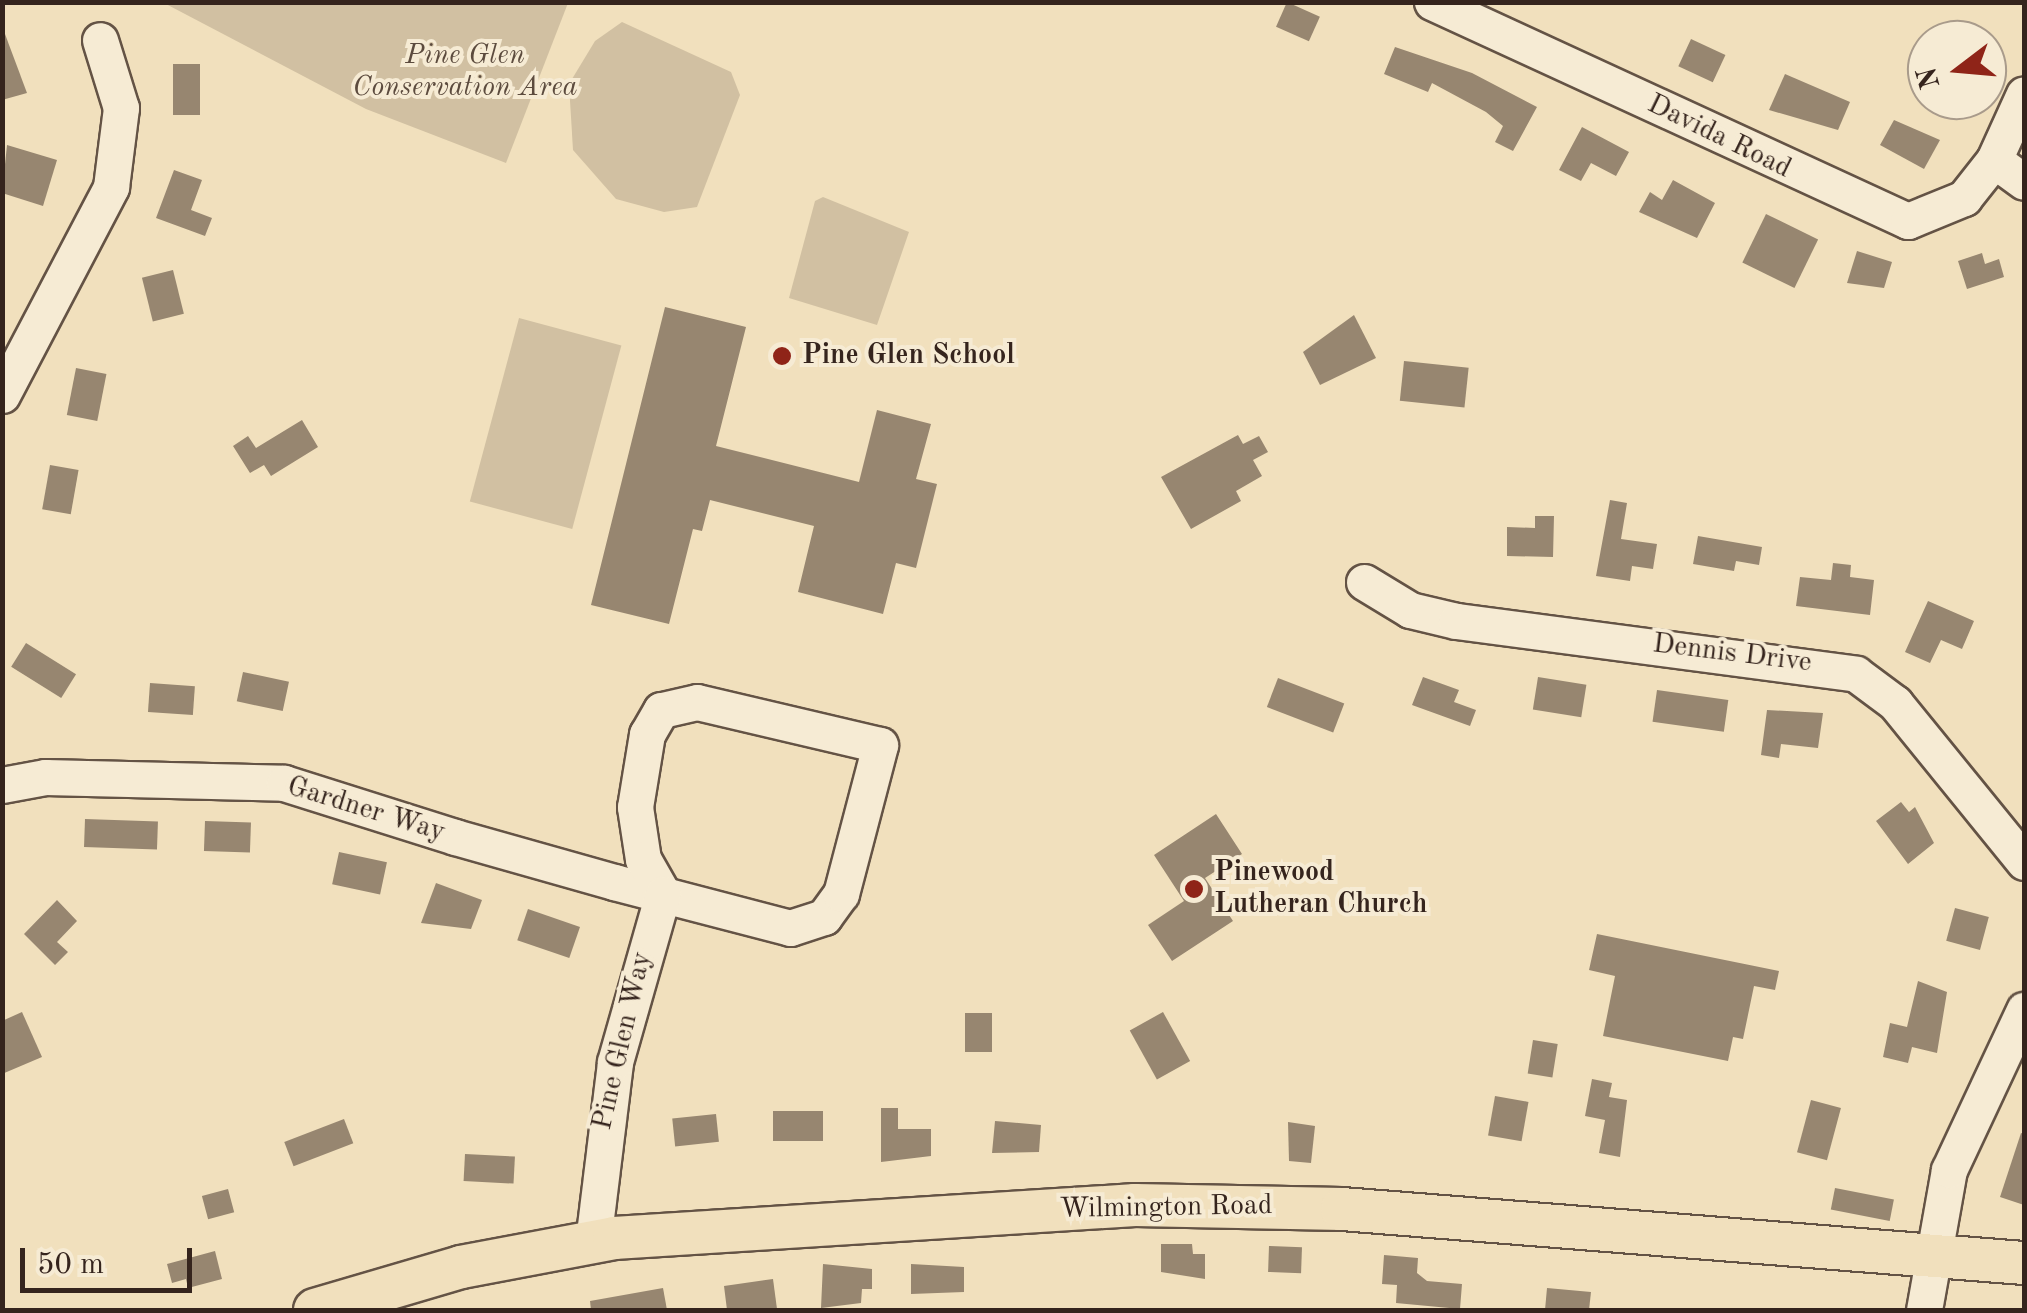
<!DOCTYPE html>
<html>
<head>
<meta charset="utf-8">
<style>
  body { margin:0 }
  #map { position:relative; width:2027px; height:1313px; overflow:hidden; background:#f1e0bd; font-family:"Old Standard TT",serif }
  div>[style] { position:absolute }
  .green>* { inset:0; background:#d1c0a2; transform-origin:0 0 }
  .building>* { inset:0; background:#978670; transform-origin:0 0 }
  .roads { filter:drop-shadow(2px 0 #645345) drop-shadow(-2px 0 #645345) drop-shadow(0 2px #645345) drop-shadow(0 -2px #645345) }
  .minor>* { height:35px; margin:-17.5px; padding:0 17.5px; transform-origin:17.5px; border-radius:17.5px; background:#f6ebd4 }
  .major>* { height:42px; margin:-21px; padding:0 21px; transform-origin:21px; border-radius:21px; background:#f1e0bd }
  .dots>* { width:28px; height:28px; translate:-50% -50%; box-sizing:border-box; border:5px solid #f6ebd4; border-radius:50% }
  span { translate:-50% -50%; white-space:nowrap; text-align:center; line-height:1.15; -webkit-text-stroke:8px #f6ebd4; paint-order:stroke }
  .park-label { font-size:28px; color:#5c4b3e; font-style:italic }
  .street-label { font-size:28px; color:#35241d }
  .poi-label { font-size:28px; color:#35241d; font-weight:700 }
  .left { translate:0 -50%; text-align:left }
  .frame { position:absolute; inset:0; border:5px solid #35241d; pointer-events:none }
  .north { position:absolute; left:1907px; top:20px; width:100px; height:100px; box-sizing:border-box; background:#f6ebd4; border:2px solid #a99b8b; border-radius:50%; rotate:254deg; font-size:28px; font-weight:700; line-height:40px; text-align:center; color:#35241d }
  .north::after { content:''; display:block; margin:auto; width:35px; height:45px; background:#8f2418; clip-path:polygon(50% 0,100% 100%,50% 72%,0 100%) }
  .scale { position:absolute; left:20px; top:1248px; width:172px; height:45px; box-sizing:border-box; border:5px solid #35241d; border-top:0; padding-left:12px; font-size:30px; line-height:35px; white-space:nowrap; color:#35241d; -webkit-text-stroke:8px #f6ebd4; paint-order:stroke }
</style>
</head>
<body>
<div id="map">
  <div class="green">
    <i style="clip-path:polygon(164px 3px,568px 2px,568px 3px,506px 163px,366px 109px)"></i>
    <i style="clip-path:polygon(622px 22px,731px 72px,740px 95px,697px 207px,664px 212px,616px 199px,573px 150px,569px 84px,595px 41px)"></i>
    <i style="clip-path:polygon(823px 197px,909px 232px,877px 325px,789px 298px,815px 201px)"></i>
    <i style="left:519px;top:318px;width:106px;height:190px;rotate:15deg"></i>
  </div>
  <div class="building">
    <i style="left:1287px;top:2px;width:36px;height:27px;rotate:24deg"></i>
    <i style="clip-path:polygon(2px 26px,27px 93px,2px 100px)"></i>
    <i style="left:1691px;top:39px;width:38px;height:30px;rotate:25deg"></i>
    <i style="clip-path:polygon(1395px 47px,1472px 73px,1537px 107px,1513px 151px,1495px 142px,1503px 126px,1486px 112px,1432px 83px,1428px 92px,1384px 74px)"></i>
    <i style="left:173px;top:64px;width:27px;height:51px"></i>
    <i style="clip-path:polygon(1785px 74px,1850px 102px,1838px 130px,1769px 110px)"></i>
    <i style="clip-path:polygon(1894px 120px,1940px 140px,1924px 169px,1880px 145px)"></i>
    <i style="clip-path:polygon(1582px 127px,1629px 152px,1616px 176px,1591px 163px,1581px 181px,1559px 170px)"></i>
    <i style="clip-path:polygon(7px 145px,57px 160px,43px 206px,2px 193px)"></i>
    <i style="clip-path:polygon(174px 170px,202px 180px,191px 210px,212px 218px,205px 236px,156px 218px)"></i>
    <i style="clip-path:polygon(1673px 180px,1715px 203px,1697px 238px,1639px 212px,1650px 192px,1662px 200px)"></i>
    <i style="left:1766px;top:214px;width:58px;height:54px;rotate:26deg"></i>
    <i style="clip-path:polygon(1857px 251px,1892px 262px,1884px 288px,1847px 283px)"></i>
    <i style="clip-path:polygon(1982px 253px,1985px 264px,1999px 259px,2004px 277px,1967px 289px,1958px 261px)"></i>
    <i style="left:173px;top:270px;width:45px;height:32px;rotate:76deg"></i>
    <i style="clip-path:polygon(665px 307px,746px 327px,716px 446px,859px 482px,877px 410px,931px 424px,916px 479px,937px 484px,916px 568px,896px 563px,883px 614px,798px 592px,814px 526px,710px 500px,702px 531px,693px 529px,669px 624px,591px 605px)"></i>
    <i style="clip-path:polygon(1354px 315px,1376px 358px,1320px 385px,1303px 352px)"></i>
    <i style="left:1404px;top:361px;width:65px;height:40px;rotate:6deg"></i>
    <i style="left:76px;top:368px;width:31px;height:48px;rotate:11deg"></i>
    <i style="clip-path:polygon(302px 420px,318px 447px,271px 476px,264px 465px,250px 473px,233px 446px,248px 436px,256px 448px)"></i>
    <i style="clip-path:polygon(1238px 435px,1243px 444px,1259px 436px,1268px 452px,1253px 460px,1262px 476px,1236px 491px,1241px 501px,1191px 529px,1161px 477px)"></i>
    <i style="left:50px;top:465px;width:29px;height:45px;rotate:10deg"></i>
    <i style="clip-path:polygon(1610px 500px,1627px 503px,1621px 539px,1657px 544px,1653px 569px,1632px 566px,1630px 581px,1596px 576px)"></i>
    <i style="clip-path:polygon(1535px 516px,1554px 516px,1553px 557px,1507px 556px,1507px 527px,1535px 528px)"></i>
    <i style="clip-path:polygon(1698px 536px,1762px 547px,1759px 565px,1736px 561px,1734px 571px,1693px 564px)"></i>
    <i style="clip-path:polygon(1833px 563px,1851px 565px,1850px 577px,1874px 580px,1870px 615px,1796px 606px,1800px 577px,1831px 580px)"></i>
    <i style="clip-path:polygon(1928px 601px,1974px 621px,1962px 649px,1941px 640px,1930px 663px,1905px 652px)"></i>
    <i style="left:26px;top:643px;width:59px;height:28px;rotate:32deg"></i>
    <i style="left:243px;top:672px;width:47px;height:30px;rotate:12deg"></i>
    <i style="clip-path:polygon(1423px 677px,1459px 690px,1454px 702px,1476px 710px,1470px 726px,1412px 705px)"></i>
    <i style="left:1538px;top:677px;width:49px;height:33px;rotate:9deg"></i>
    <i style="left:1278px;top:678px;width:71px;height:31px;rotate:21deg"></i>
    <i style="left:150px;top:683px;width:45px;height:29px;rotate:4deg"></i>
    <i style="left:1657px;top:690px;width:72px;height:32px;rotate:8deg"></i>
    <i style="clip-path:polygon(1767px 710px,1823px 713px,1818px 748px,1781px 744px,1779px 758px,1761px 755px)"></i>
    <i style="clip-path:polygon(1901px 802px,1909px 812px,1915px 807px,1934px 843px,1908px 864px,1876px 821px)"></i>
    <i style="clip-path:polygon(1216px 814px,1242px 854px,1205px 878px,1233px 921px,1172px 961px,1148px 925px,1184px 901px,1154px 855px)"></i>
    <i style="left:85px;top:819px;width:73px;height:28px;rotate:2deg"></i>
    <i style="left:205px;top:821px;width:46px;height:30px;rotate:2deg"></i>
    <i style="left:339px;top:852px;width:49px;height:33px;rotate:12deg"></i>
    <i style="clip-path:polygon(436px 883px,482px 900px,471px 929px,421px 923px)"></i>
    <i style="clip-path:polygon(57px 900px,77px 921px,57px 942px,68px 952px,55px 965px,24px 934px)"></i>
    <i style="left:1955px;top:908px;width:35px;height:34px;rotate:15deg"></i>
    <i style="left:528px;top:909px;width:55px;height:33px;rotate:19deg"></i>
    <i style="clip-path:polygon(1597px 934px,1779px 971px,1775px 990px,1754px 986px,1743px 1039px,1733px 1037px,1728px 1061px,1603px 1036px,1615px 976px,1589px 970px)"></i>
    <i style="clip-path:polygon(1918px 981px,1947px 992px,1937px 1053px,1912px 1047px,1908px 1063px,1883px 1057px,1890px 1023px,1907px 1027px)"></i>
    <i style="clip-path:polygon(22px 1012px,42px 1057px,2px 1074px,2px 1021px)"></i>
    <i style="left:1163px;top:1012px;width:56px;height:38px;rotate:61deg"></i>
    <i style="left:965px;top:1013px;width:27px;height:39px"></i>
    <i style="left:1533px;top:1040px;width:25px;height:34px;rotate:9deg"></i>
    <i style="clip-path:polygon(1592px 1079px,1612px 1083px,1609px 1097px,1627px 1100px,1620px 1157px,1599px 1153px,1605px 1120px,1585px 1116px)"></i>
    <i style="left:1495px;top:1096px;width:34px;height:40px;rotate:10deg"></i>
    <i style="left:1811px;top:1100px;width:31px;height:54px;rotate:15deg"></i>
    <i style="clip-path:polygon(881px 1108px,898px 1108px,898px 1129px,931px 1129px,931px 1156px,881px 1162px)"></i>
    <i style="left:823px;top:1111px;width:30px;height:50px;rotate:90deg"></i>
    <i style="left:716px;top:1114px;width:28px;height:44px;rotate:84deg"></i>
    <i style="left:344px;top:1119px;width:26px;height:64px;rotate:69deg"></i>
    <i style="clip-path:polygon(995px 1121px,1041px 1125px,1039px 1152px,992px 1153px)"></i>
    <i style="clip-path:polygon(1288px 1122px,1315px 1126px,1311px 1163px,1289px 1161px)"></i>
    <i style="clip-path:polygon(2021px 1133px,2024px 1134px,2024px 1205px,2000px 1197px)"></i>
    <i style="left:465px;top:1154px;width:50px;height:27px;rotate:3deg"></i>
    <i style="left:1835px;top:1188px;width:60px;height:22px;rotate:11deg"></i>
    <i style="left:228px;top:1189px;width:24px;height:27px;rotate:75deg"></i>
    <i style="clip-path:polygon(1161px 1244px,1192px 1244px,1193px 1254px,1205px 1254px,1205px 1279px,1161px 1272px)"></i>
    <i style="left:1269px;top:1246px;width:33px;height:26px;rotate:2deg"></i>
    <i style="clip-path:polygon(215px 1251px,222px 1279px,188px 1288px,186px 1279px,172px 1283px,167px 1264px)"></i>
    <i style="clip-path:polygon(1384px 1255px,1418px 1258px,1417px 1273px,1427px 1281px,1462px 1284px,1460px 1309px,1396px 1303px,1397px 1285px,1382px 1284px)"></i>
    <i style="clip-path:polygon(823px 1264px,872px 1269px,872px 1289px,862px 1289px,861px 1303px,821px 1308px)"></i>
    <i style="clip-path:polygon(911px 1264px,964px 1267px,964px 1292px,911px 1294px)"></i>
    <i style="clip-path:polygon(773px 1279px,777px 1309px,727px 1310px,724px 1286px)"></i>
    <i style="clip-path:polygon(663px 1288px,667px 1310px,591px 1310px,590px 1301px)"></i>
    <i style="clip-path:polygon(1547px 1288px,1591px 1292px,1589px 1310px,1545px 1310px)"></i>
  </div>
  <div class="roads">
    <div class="minor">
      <i style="left:1432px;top:2px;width:524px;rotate:24.71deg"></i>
      <i style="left:1908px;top:221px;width:61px;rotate:-22.3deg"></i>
      <i style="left:1964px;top:198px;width:48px;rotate:-51.7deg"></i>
      <i style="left:1994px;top:160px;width:72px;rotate:-65.6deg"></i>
      <i style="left:1994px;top:160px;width:37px;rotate:36deg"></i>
      <i style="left:2px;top:395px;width:235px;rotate:-62.3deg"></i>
      <i style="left:111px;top:187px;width:80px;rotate:-82.8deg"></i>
      <i style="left:121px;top:108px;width:71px;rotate:-107.2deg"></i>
      <i style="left:1364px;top:582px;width:54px;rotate:31.3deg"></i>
      <i style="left:1410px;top:610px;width:47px;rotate:13.4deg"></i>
      <i style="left:1456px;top:621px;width:403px;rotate:7.5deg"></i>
      <i style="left:1856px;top:674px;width:49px;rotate:36.6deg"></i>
      <i style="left:1895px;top:703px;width:205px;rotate:50.9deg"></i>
      <i style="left:2px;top:785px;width:44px;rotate:-10.5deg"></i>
      <i style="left:45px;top:777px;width:239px;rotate:1.4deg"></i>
      <i style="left:284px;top:783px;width:179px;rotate:17.5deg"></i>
      <i style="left:455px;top:837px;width:165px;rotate:15.8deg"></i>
      <i style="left:614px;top:882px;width:182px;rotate:14.6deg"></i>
      <i style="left:790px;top:928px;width:36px;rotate:-18deg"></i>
      <i style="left:824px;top:917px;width:29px;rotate:-54deg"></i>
      <i style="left:841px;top:894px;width:154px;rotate:-75.3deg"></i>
      <i style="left:880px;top:745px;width:188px;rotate:-166.8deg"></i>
      <i style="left:697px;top:702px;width:37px;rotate:167deg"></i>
      <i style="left:661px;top:710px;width:28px;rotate:120deg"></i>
      <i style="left:647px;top:734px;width:74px;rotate:99.3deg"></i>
      <i style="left:635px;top:807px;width:53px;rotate:81.3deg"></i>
      <i style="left:643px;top:859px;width:40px;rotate:60.3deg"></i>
      <i style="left:593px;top:1242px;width:181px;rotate:-83deg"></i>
      <i style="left:615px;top:1062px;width:175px;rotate:-74.1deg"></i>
      <i style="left:1924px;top:1310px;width:142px;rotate:-79.9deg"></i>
      <i style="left:1949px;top:1170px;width:177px;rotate:-64.9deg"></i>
    </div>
    <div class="major">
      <i style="left:315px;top:1310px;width:152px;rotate:-16.4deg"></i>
      <i style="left:461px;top:1267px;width:156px;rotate:-10.7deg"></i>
      <i style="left:614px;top:1238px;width:522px;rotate:-3.62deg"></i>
      <i style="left:1135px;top:1205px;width:207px;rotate:1.1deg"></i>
      <i style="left:1342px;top:1209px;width:684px;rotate:4.53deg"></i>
    </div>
  </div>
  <div class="dots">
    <i style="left:782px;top:356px;background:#8f2418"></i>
    <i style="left:1194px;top:889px;background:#8f2418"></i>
  </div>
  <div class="park-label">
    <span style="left:465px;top:72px">Pine Glen<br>Conservation Area</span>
  </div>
  <div class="street-label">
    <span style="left:1719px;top:137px;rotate:26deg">Davida Road</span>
    <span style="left:1732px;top:654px;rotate:7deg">Dennis Drive</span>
    <span style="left:366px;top:810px;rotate:17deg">Gardner Way</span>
    <span style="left:623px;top:1041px;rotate:-77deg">Pine Glen Way</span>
    <span style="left:1166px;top:1208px;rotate:-1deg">Wilmington Road</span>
  </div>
  <div class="poi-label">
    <span class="left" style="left:802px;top:356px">Pine Glen School</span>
    <span class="left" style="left:1214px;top:889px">Pinewood<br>Lutheran Church</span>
  </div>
  <div class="frame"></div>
  <div class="north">N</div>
  <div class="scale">50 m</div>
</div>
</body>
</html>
